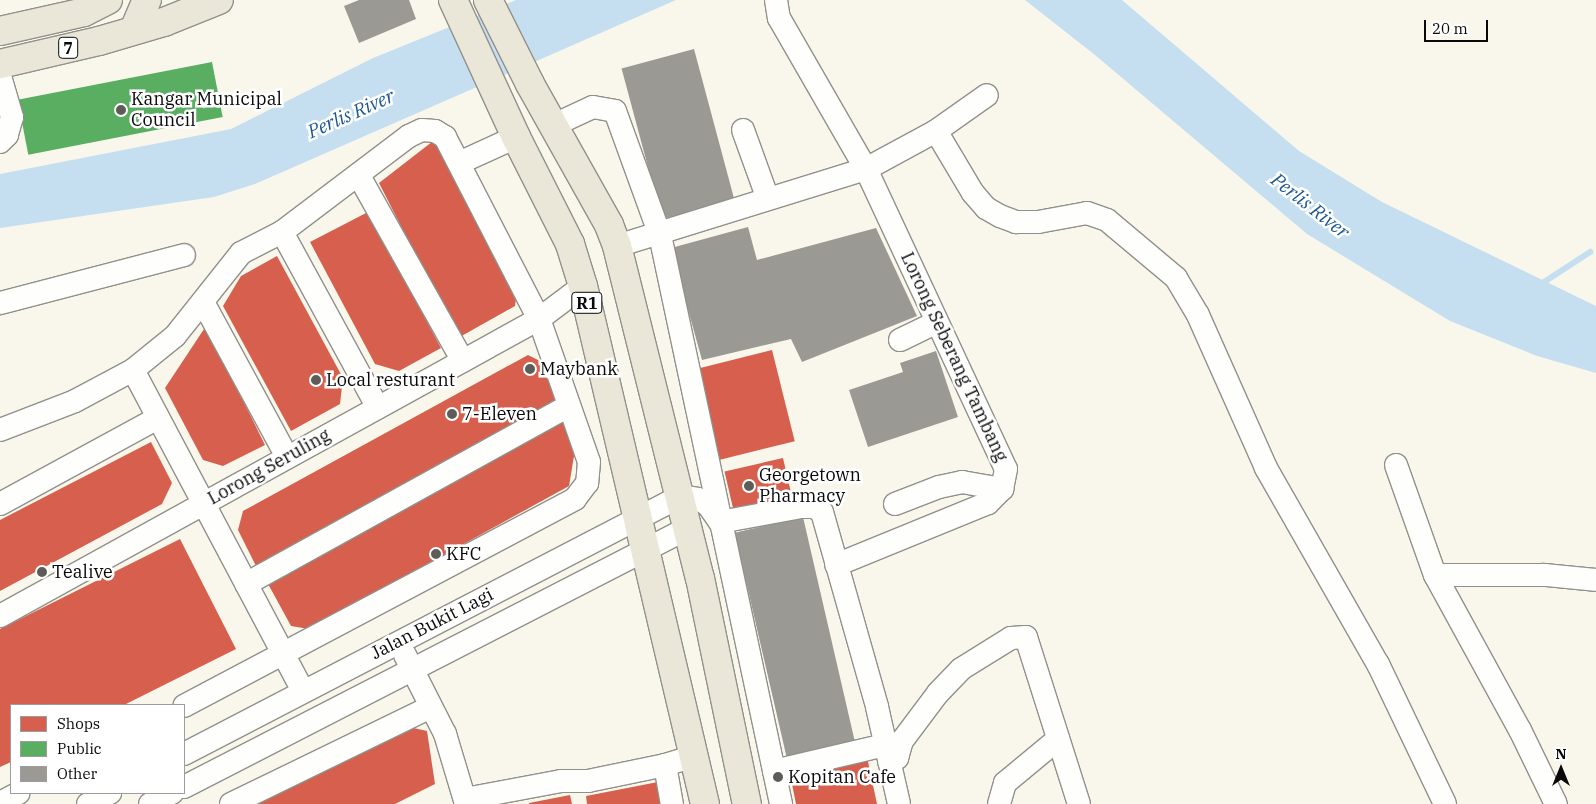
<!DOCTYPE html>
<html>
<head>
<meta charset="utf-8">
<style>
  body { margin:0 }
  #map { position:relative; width:1596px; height:804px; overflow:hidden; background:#f9f7ec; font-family:"IBM Plex Serif",serif }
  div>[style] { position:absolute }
  .water>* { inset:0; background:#c5dff0 }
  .shops>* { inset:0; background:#d6604d; transform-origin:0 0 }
  .public>* { inset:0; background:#5aae61; transform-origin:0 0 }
  .stream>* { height:6px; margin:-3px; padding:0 3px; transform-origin:3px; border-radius:3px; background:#c5dff0 }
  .building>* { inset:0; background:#9b9993; transform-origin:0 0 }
  .roads { filter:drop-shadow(1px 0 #91908b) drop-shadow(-1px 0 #91908b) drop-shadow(0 1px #91908b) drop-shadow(0 -1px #91908b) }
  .minor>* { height:22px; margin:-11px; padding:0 11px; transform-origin:11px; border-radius:11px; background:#fefefc }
  .major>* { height:28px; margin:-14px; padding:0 14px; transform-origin:14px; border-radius:14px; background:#eae7d8 }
  .dots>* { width:14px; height:14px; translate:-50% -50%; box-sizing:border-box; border:2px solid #fff; border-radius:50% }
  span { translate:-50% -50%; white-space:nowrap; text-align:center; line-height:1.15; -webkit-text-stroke:5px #fff; paint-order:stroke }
  .shield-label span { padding:1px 4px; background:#fff; border:1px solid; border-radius:4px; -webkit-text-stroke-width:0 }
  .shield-label { font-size:16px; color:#090909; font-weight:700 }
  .poi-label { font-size:18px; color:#090909 }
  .left { translate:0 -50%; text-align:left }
  .street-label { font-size:18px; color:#090909 }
  .water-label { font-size:19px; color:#1b5893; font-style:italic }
  .legend { position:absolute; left:10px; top:704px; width:175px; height:90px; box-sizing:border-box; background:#fff; border:1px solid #9d9d9d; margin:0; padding:6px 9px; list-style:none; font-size:15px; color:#090909 }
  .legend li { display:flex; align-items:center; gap:10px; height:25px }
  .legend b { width:25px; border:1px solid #9d9d9d }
  .north { position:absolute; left:1536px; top:744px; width:50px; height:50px; -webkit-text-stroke:4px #fff; paint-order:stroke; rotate:0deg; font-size:14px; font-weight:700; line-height:20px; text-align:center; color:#090909 }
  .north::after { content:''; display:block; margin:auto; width:18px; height:22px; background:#090909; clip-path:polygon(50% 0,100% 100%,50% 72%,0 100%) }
  .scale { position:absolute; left:1424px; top:20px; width:64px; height:22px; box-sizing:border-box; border:2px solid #090909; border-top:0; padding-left:6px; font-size:15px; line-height:18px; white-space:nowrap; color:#090909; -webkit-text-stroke:4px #fff; paint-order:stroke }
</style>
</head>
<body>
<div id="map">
  <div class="water">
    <i style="clip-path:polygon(516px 0,676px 0,255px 184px,214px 197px,0 228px,0 174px,231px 129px,373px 58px)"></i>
    <i style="clip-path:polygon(1025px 0,1122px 0,1299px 151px,1382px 202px,1596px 306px,1596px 373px,1537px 356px,1450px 321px,1307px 234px,1095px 55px)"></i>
  </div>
  <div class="shops">
    <i style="clip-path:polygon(437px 138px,517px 291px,515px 306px,458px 338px,379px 183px)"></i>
    <i style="clip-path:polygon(368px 212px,441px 348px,399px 371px,375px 364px,310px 242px)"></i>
    <i style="clip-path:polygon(277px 256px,343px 378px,340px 404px,291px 431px,223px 306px,241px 276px)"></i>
    <i style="clip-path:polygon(206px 326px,265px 445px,223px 466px,203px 460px,165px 388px)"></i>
    <i style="left:772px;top:350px;width:94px;height:77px;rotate:76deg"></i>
    <i style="clip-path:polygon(528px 355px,548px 365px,559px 403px,257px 568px,238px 530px,243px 511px)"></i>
    <i style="clip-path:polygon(564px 418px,574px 456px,569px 486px,309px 629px,291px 626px,267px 582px)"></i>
    <i style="clip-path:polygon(151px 442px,172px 483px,162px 504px,0 591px,0 520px)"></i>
    <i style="left:783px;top:458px;width:45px;height:60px;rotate:77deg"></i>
    <i style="clip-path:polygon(180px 539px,236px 649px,124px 705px,11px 705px,11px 762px,0 767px,0 629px)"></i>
    <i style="clip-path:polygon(405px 726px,427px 731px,435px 784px,395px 804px,249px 804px)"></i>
    <i style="clip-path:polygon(867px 757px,877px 804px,796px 804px,790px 774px)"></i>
    <i style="clip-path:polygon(658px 782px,662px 804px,587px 804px,586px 796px)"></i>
    <i style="clip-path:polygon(570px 795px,572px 804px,529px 804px,529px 803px)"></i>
  </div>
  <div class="public">
    <i style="left:212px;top:62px;width:56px;height:198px;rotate:79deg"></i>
  </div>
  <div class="stream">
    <i style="left:1541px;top:284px;width:59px;rotate:-33.1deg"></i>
  </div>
  <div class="building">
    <i style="clip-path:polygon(359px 0,409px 0,416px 19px,359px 43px,344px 6px)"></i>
    <i style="left:694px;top:49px;width:156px;height:75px;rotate:75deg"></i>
    <i style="clip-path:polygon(748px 227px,757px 260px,876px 228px,917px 316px,802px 362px,791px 339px,702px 360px,671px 248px)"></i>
    <i style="clip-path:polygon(936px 351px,958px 417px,868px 447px,849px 390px,903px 372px,900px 363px)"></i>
    <i style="left:803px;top:517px;width:234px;height:70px;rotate:77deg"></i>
  </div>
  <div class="roads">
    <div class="minor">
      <i style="left:776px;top:0;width:18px;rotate:81deg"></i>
      <i style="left:779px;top:18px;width:174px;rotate:60.1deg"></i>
      <i style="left:866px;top:169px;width:331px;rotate:65deg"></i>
      <i style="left:1006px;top:469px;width:20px;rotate:101deg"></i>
      <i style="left:1002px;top:489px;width:20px;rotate:135deg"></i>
      <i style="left:988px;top:503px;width:164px;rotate:157.8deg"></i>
      <i style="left:0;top:76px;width:43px;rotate:73.7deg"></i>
      <i style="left:12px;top:117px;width:19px;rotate:106deg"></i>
      <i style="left:7px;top:135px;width:10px;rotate:135deg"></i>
      <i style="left:552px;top:126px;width:45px;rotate:-24.9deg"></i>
      <i style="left:593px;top:107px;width:22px;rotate:10deg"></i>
      <i style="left:615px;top:111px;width:132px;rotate:70.1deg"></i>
      <i style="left:660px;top:235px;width:582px;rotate:77.99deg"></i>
      <i style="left:743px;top:130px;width:73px;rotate:70.1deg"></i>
      <i style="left:936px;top:131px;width:62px;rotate:-35.2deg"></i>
      <i style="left:459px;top:163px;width:63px;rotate:-24.5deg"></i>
      <i style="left:359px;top:176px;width:212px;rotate:60.7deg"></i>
      <i style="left:282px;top:232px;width:200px;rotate:61.4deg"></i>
      <i style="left:617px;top:246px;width:261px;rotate:-17.2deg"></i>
      <i style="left:866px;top:169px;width:80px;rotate:-28.5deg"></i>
      <i style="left:936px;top:131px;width:72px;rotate:59.2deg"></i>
      <i style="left:973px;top:193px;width:20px;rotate:49deg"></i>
      <i style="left:986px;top:208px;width:16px;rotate:30deg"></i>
      <i style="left:1000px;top:216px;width:17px;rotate:21deg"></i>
      <i style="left:1016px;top:222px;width:22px"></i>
      <i style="left:1038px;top:222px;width:50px;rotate:-10.4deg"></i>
      <i style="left:1087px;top:213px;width:21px;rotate:19deg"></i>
      <i style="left:1107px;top:220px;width:90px;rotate:40deg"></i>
      <i style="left:1176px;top:278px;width:43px;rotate:59.3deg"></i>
      <i style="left:1198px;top:315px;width:167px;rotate:66deg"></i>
      <i style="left:1266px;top:468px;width:226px;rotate:60.3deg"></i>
      <i style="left:1378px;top:664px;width:155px;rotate:64.4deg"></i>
      <i style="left:203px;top:302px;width:176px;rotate:61.5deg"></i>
      <i style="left:0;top:303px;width:190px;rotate:-14.6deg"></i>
      <i style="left:900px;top:340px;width:41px;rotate:-25.9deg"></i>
      <i style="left:133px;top:370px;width:363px;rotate:62.1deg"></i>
      <i style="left:0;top:430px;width:80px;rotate:-21.1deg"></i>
      <i style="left:75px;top:401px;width:66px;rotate:-28.1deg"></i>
      <i style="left:133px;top:370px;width:54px;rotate:-39deg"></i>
      <i style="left:175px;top:336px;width:106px;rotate:-51.5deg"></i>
      <i style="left:241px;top:253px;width:46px;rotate:-27.1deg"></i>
      <i style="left:282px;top:232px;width:159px;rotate:-37.1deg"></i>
      <i style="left:409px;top:136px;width:14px;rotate:-25deg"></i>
      <i style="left:422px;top:130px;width:13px;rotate:4deg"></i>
      <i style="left:435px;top:131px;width:12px;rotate:31deg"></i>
      <i style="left:445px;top:137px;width:205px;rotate:62.7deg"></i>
      <i style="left:539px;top:319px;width:151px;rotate:70.7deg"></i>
      <i style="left:589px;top:462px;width:21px;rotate:95deg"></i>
      <i style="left:587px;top:483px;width:20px;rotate:127deg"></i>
      <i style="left:575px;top:499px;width:442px;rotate:152.1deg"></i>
      <i style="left:1396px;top:465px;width:117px;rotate:70.5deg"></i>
      <i style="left:1435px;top:575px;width:177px;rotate:61.3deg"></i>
      <i style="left:1520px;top:730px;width:82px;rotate:64.1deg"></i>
      <i style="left:0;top:504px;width:180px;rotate:-28.6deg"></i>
      <i style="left:895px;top:504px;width:47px;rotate:-21.1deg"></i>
      <i style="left:939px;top:487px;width:24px;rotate:-12deg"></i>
      <i style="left:962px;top:482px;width:41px;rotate:9.9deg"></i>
      <i style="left:720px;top:522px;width:83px;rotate:-10.4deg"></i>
      <i style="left:802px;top:507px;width:12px"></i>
      <i style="left:814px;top:507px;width:9px;rotate:32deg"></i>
      <i style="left:822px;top:512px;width:203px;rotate:74.2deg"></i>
      <i style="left:877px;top:707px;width:99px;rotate:77.2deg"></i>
      <i style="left:1435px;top:575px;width:110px"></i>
      <i style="left:1545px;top:575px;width:51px;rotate:5.6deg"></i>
      <i style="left:246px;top:584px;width:369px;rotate:-28.9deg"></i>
      <i style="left:0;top:616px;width:615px;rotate:-28.86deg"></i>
      <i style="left:539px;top:319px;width:55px;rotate:-36.9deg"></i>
      <i style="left:405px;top:655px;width:89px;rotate:63.1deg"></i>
      <i style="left:445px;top:734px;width:73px;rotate:73.3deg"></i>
      <i style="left:184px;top:754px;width:560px;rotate:-27.43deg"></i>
      <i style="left:681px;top:496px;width:17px;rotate:10deg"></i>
      <i style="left:698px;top:499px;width:12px;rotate:31deg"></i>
      <i style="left:708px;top:505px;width:21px;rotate:55deg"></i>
      <i style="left:889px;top:761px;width:9px;rotate:-21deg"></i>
      <i style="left:897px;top:758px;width:18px;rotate:-74deg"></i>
      <i style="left:902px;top:741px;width:60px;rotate:-53.1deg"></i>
      <i style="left:938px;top:693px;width:33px;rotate:-46deg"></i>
      <i style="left:961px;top:669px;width:59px;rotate:-31.8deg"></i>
      <i style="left:1011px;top:638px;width:15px;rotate:-4deg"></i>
      <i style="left:1026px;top:637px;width:175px;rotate:72.4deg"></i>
      <i style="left:665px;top:765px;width:40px;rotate:80deg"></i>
      <i style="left:774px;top:771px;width:114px;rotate:-13.2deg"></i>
      <i style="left:184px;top:787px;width:567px;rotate:-27.2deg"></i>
      <i style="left:465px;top:799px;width:98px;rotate:-10.6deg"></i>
      <i style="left:561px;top:781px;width:27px"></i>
      <i style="left:588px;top:781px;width:79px;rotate:-11.7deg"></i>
      <i style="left:665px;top:765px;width:30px;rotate:-17deg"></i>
      <i style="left:0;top:803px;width:21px;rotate:-28deg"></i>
      <i style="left:88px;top:804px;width:25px;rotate:-27deg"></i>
      <i style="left:150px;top:804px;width:25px;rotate:-27deg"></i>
      <i style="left:231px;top:804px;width:222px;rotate:-25.9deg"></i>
      <i style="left:999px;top:804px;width:22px;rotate:-74deg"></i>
      <i style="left:1005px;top:783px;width:69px;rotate:-39.7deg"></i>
    </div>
    <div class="major">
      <i style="left:453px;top:0;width:151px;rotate:65.3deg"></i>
      <i style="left:516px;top:137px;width:120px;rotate:63.2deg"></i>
      <i style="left:570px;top:244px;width:44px;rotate:72.8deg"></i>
      <i style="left:583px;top:286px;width:532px;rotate:76.75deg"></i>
      <i style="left:488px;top:0;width:94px;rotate:63.4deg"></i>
      <i style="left:530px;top:84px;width:162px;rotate:60.7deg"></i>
      <i style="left:609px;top:225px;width:22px;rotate:69deg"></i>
      <i style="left:617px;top:246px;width:342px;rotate:76deg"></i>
      <i style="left:700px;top:578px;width:231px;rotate:78.3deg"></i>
      <i style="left:134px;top:30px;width:33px;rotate:-67deg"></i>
      <i style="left:0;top:31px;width:86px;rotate:-12.7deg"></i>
      <i style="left:84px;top:12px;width:27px;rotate:-27deg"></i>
      <i style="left:0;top:64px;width:102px;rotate:-13.1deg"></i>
      <i style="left:99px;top:41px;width:68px;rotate:-16.3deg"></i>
      <i style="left:164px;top:22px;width:59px;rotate:-21.8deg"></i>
    </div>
  </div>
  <div class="dots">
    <i style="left:121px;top:110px;background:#5d5c58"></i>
    <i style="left:530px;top:369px;background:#5d5c58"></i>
    <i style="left:316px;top:380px;background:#5d5c58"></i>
    <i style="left:452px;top:414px;background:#5d5c58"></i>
    <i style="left:749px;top:486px;background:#5d5c58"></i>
    <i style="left:436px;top:554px;background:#5d5c58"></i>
    <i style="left:42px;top:572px;background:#5d5c58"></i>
    <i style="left:778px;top:777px;background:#5d5c58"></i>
  </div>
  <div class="shield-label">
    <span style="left:68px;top:48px">7</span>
    <span style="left:587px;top:303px">R1</span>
  </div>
  <div class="poi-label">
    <span class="left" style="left:131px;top:110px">Kangar Municipal<br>Council</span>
    <span class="left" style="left:540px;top:369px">Maybank</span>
    <span class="left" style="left:326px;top:380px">Local resturant</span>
    <span class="left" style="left:462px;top:414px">7-Eleven</span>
    <span class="left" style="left:759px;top:486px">Georgetown<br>Pharmacy</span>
    <span class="left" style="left:446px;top:554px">KFC</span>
    <span class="left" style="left:52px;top:572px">Tealive</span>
    <span class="left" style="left:788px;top:777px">Kopitan Cafe</span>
  </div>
  <div class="street-label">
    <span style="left:954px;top:357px;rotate:65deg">Lorong Seberang Tambang</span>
    <span style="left:269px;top:467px;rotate:-29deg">Lorong Seruling</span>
    <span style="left:432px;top:624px;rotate:-27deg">Jalan Bukit Lagi</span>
  </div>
  <div class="water-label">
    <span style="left:351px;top:114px;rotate:-24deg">Perlis River</span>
    <span style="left:1310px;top:206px;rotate:38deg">Perlis River</span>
  </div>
  <ul class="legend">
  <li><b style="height:14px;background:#d6604d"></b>Shops</li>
  <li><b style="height:14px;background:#5aae61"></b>Public</li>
  <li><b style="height:14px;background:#9b9993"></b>Other</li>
  </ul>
  <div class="north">N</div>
  <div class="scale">20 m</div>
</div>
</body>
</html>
